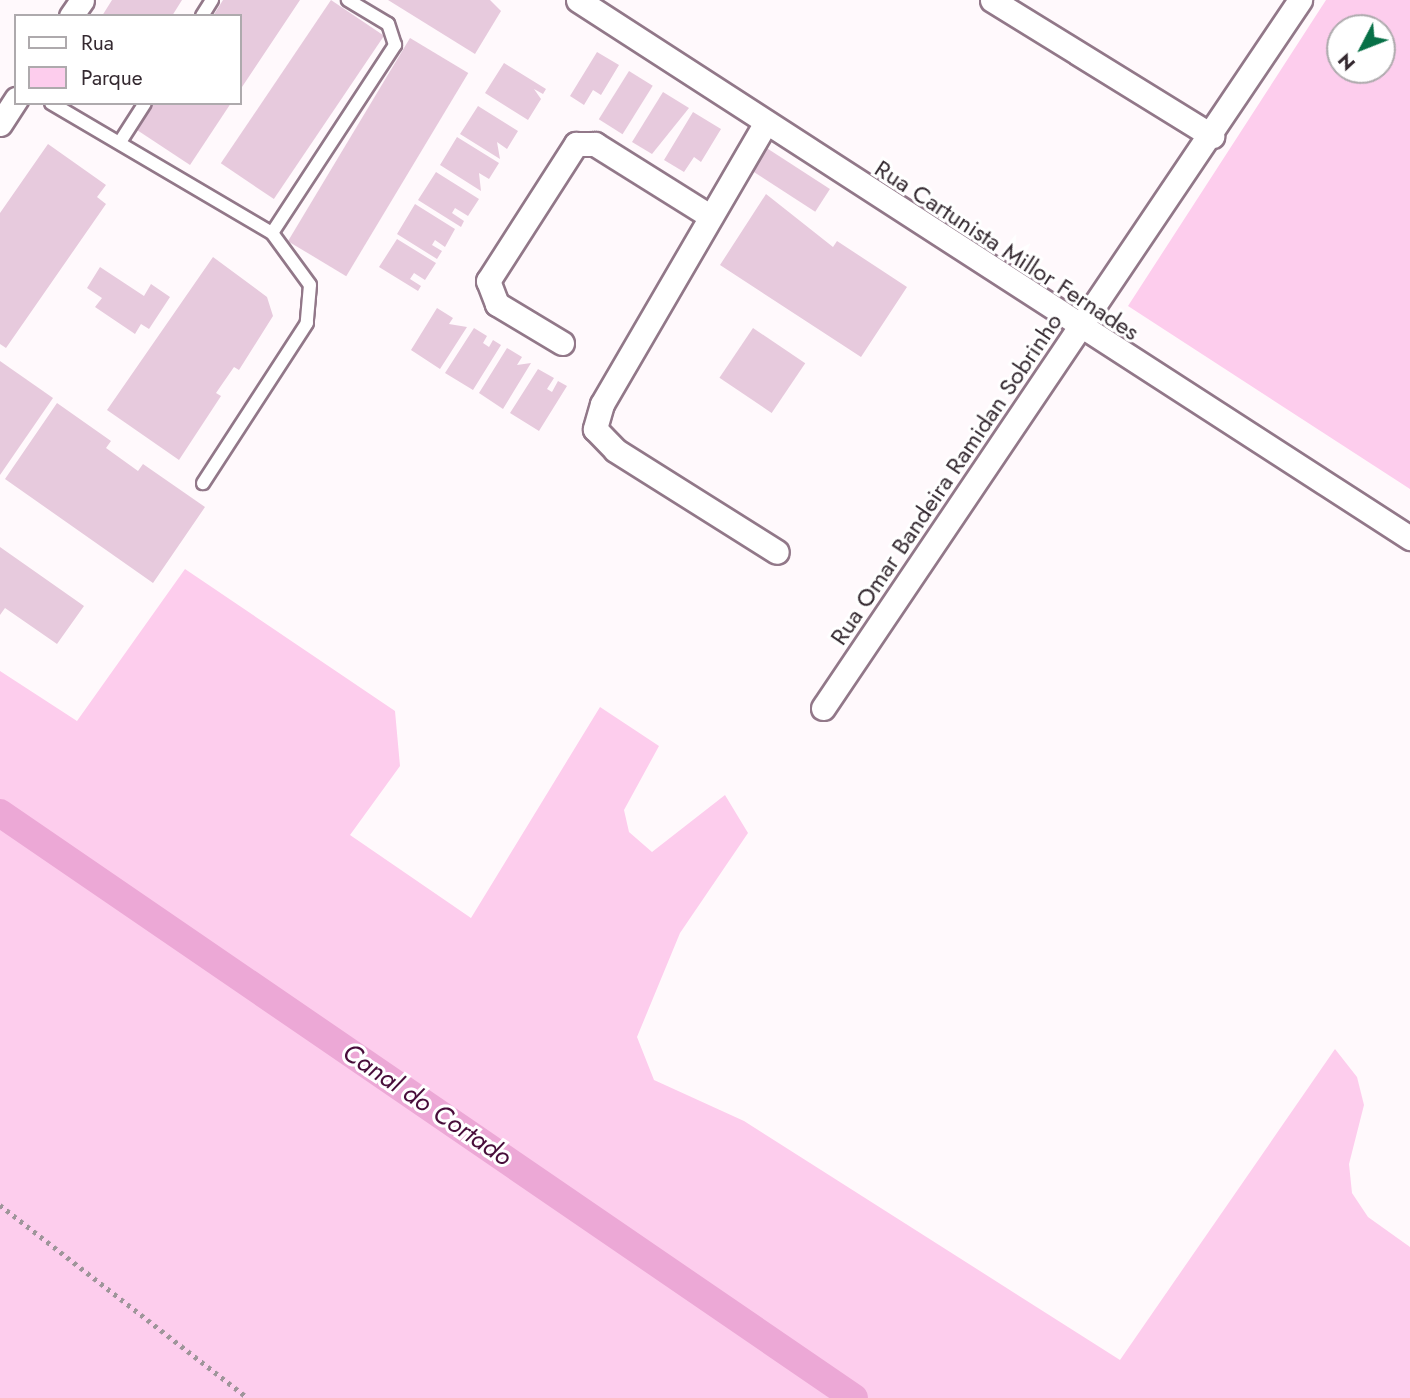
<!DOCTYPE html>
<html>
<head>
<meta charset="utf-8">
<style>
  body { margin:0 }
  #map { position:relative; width:1410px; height:1398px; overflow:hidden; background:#fff9fc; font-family:Jost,sans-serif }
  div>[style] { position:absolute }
  .green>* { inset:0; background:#fdcded }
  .canal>* { height:28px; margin:-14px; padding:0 14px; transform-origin:14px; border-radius:14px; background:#eca8d6 }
  .building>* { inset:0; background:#e7cadd; transform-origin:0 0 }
  .path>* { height:4.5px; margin-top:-2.25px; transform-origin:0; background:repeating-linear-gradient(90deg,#9e959a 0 3.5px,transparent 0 8.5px) }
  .roads { filter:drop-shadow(2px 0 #927889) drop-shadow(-2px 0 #927889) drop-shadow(0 2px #927889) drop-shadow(0 -2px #927889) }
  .service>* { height:12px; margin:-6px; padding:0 6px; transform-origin:6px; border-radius:6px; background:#fff }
  .minor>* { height:23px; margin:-11.5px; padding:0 11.5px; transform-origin:11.5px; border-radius:11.5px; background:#fff }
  span { translate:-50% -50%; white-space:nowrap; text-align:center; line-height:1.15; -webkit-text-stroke:6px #fff; paint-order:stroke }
  .street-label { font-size:24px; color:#352a31 }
  .water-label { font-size:26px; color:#480d3a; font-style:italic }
  .legend { position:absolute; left:14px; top:14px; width:228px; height:91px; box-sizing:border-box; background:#fff; border:2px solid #aeaaad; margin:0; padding:9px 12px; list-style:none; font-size:21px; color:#352a31 }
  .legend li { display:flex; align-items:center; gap:14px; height:35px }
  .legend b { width:35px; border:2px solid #aeaaad }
  .north { position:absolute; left:1326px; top:14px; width:70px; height:70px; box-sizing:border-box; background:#fff; border:2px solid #aeaaad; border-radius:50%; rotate:228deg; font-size:19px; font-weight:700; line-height:28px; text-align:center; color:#352a31 }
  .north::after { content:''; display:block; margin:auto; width:24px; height:32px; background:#077047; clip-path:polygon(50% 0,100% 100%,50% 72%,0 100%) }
</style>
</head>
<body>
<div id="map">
  <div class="green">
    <i style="clip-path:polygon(evenodd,1326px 0,1410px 0,1410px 489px,1128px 306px,1326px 0,1340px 28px,1382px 28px,1382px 70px,1340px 70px,1340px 28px)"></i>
    <i style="clip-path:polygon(185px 569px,395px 711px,400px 766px,350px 835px,471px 918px,600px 707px,659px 746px,624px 810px,629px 832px,652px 852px,725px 795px,748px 833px,680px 933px,637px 1037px,654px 1080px,744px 1121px,1120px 1360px,1335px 1049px,1357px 1077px,1364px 1105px,1349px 1164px,1352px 1193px,1368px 1217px,1410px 1247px,1410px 1398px,0 1398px,0 671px,77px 721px)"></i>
  </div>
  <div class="canal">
    <i style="left:0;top:813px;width:1035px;rotate:34.41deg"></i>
  </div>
  <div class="building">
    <i style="clip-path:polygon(112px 0,182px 0,172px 16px,102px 16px)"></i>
    <i style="clip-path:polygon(223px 0,300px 0,240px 90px,240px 16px,213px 16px)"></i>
    <i style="left:331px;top:0;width:64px;height:197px;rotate:34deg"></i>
    <i style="clip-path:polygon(388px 0,490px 0,501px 11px,475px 54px)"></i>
    <i style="left:410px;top:38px;width:68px;height:237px;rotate:31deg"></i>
    <i style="clip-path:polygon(597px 52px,619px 65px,601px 95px,593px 90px,584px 105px,570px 96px)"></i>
    <i style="clip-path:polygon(504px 63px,546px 89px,543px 94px,534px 89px,541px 99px,528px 120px,485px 93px)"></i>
    <i style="left:629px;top:71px;width:28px;height:57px;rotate:32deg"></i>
    <i style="clip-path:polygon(663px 92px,689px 108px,652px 154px,632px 142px)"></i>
    <i style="clip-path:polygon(154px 103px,231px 103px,190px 165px,137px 130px)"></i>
    <i style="clip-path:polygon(478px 106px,518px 131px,507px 149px,497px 142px,500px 159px,460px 134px)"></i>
    <i style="clip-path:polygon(693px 112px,721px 129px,701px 162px,694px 157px,684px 172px,664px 160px)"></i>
    <i style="clip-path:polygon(457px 137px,499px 163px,489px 179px,479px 173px,481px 191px,440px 165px)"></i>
    <i style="clip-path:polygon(48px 144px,106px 185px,97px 197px,106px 204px,6px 348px,0 344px,0 213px)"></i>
    <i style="left:762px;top:145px;width:81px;height:27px;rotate:33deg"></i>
    <i style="clip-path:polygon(436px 172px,479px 199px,468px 216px,455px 208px,452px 213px,464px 221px,461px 227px,418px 200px)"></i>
    <i style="clip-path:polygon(766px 194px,833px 247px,837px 241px,907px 287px,861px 357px,720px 265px)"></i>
    <i style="clip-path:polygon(415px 204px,455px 229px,445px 247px,435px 240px,432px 245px,442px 251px,437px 259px,397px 234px)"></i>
    <i style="clip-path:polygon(397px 239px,436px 263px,425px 280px,414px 273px,410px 279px,421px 286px,418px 291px,379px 267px)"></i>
    <i style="clip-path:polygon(213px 257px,267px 297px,273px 316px,239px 370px,234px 367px,216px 393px,221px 396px,179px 460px,107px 410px)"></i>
    <i style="clip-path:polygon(100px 267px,144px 296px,151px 284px,170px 297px,149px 329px,141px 324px,135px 334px,95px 307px,102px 298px,87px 288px)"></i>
    <i style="clip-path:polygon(437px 308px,453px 318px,449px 324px,467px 327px,440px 369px,411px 350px)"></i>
    <i style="clip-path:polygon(474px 328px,487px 336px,483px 343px,489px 347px,493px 340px,501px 345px,473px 390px,445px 373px)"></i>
    <i style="left:753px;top:328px;width:63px;height:60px;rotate:34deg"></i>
    <i style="clip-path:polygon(507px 348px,522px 357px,517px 365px,531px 363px,503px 409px,479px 393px)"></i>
    <i style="clip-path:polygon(0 361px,53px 398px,0 475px)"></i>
    <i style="clip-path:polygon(538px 369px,554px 378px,547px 389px,552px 392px,558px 381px,567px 386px,539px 431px,510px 413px)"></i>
    <i style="clip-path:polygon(57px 403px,111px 441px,106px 448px,138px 471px,143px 464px,205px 507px,153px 583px,5px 479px)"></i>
    <i style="clip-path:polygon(0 547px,84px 606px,57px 644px,5px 608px,0 615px)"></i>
  </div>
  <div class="path">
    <i style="left:0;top:1205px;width:314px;rotate:37.9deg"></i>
  </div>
  <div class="roads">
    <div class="service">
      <i style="left:202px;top:16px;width:19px;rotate:-58deg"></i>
      <i style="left:51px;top:103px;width:256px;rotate:30.5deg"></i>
      <i style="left:272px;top:233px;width:64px;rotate:53.8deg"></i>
      <i style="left:310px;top:285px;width:38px;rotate:95deg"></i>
      <i style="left:307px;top:323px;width:191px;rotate:123deg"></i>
      <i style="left:120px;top:142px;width:46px;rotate:-57.3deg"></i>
      <i style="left:272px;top:233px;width:225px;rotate:-56.8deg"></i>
      <i style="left:395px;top:45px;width:22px;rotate:-108deg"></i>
      <i style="left:388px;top:24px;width:47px;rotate:-149deg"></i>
    </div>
    <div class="minor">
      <i style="left:578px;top:0;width:991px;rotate:32.89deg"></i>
      <i style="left:992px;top:0;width:259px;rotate:31.7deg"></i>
      <i style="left:71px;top:16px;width:19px;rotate:-55deg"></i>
      <i style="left:0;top:124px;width:30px;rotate:-57deg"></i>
      <i style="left:765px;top:124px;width:324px;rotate:120.2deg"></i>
      <i style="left:602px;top:404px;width:26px;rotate:106deg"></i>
      <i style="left:595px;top:429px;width:29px;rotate:46deg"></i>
      <i style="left:615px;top:450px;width:191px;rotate:32.2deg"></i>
      <i style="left:562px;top:343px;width:76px;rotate:-149deg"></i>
      <i style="left:497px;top:304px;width:25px;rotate:-111deg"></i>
      <i style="left:488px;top:281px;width:163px;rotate:-57.3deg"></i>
      <i style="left:576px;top:144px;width:19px"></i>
      <i style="left:595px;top:144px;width:136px;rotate:32.1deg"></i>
      <i style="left:823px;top:708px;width:854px;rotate:-56.03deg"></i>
    </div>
  </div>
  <div class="street-label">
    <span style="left:1007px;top:250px;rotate:33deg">Rua Cartunista Millor Fernades</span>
    <span style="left:946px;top:479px;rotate:-56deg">Rua Omar Bandeira Ramidan Sobrinho</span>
  </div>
  <div class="water-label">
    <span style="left:427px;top:1105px;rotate:34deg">Canal do Cortado</span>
  </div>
  <ul class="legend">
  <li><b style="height:9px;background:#fff"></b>Rua</li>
  <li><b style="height:19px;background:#fdcded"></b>Parque</li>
  </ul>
  <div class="north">N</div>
</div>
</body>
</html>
